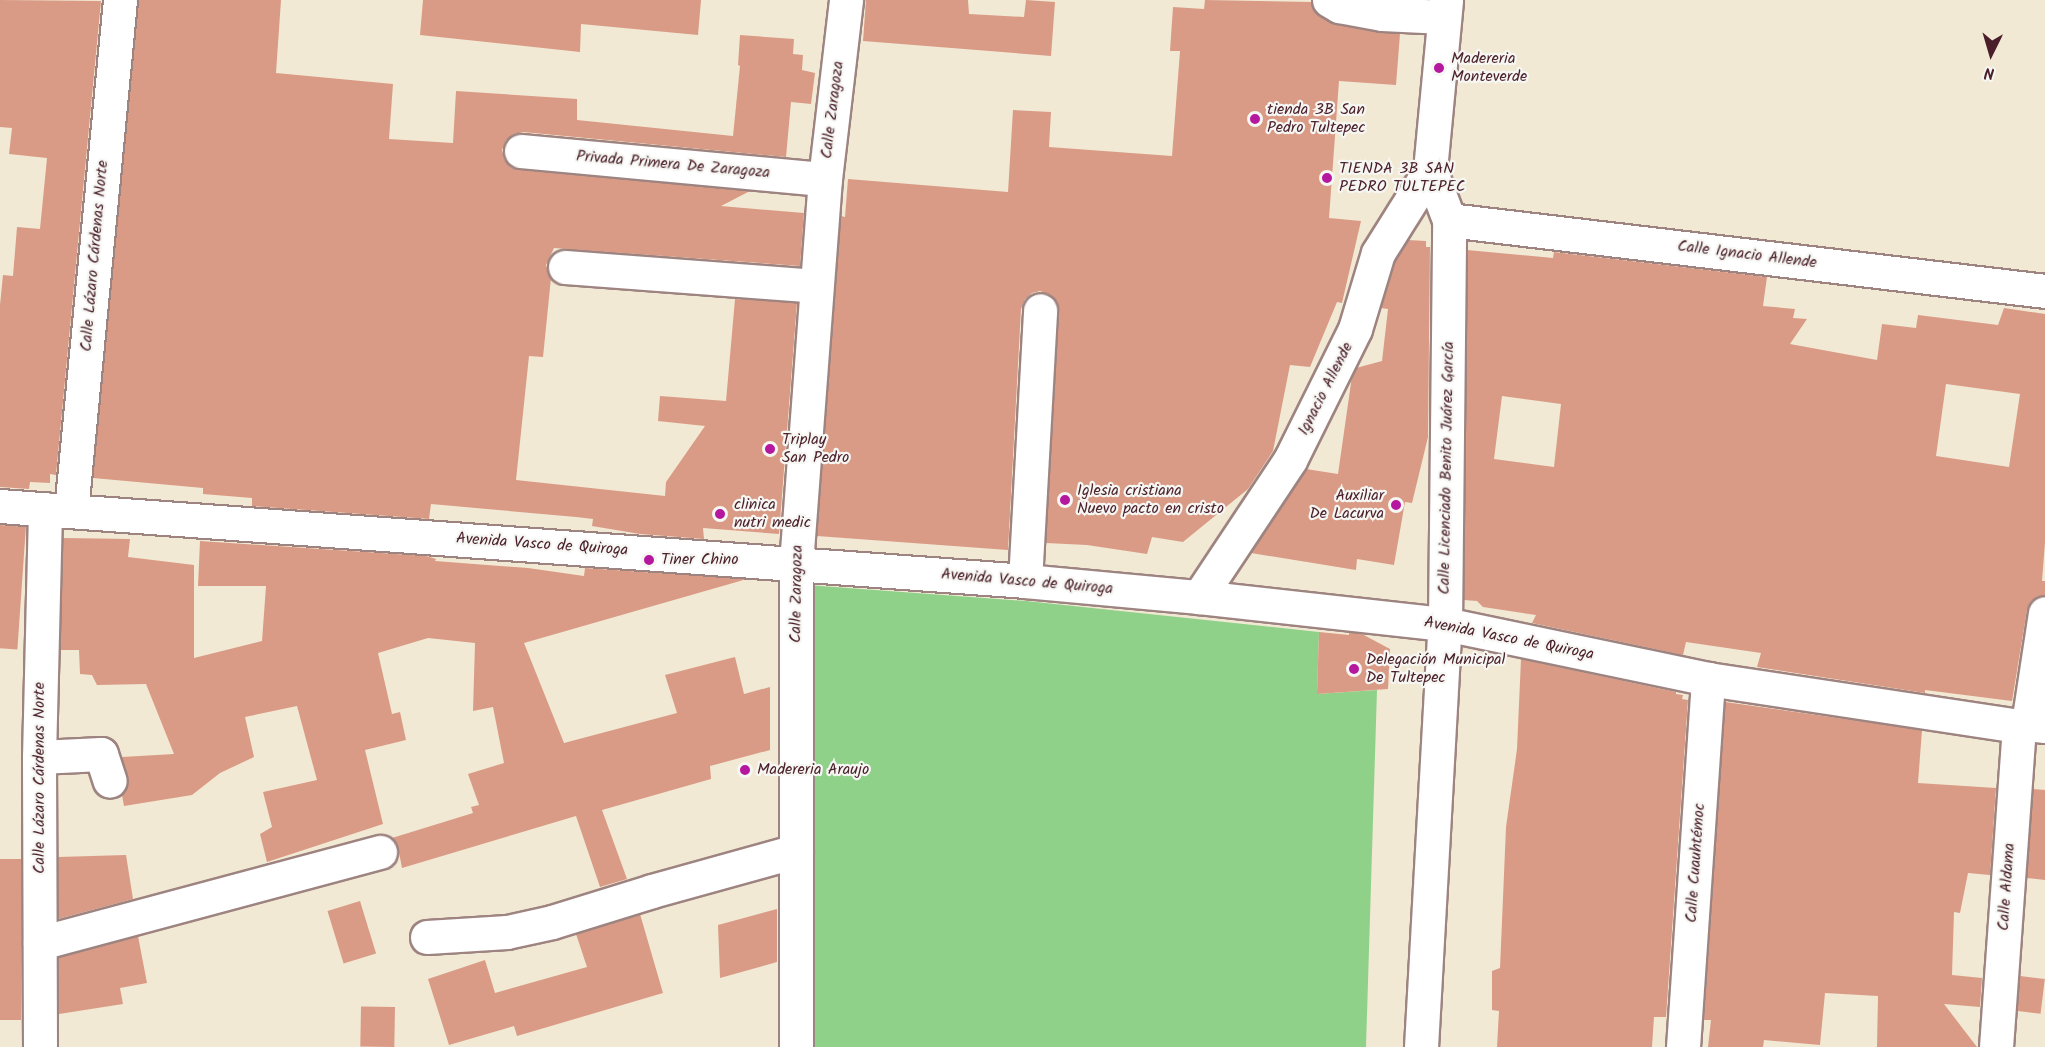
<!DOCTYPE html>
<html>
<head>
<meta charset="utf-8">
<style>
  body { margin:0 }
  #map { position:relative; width:2045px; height:1047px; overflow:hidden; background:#f2e9d4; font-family:Kalam,sans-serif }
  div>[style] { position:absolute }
  .green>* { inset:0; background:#8fd189 }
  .building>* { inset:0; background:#d99b86; transform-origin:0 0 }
  .roads { filter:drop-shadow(2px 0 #9e8480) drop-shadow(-2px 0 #9e8480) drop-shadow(0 2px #9e8480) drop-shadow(0 -2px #9e8480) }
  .minor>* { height:33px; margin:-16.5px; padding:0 16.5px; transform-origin:16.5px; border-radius:16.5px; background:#fff }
  .dots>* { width:16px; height:16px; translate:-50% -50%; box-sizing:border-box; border:3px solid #f6f6f2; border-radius:50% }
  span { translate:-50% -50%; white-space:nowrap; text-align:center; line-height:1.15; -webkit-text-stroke:4.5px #f6f6f2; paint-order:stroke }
  .poi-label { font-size:16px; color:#4a1f2b }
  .left { translate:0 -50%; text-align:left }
  .right { translate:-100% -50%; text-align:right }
  .street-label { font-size:16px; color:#4a1f2b }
  .north { position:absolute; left:1961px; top:24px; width:60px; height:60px; -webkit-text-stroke:4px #f6f6f2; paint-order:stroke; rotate:185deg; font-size:16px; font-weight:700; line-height:24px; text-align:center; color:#4a1f2b }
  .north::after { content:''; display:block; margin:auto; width:21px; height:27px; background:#4a1f2b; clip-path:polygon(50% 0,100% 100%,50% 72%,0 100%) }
</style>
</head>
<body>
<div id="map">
  <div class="green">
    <i style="clip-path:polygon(807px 585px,1026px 601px,1319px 632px,1317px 694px,1377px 690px,1366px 1047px,814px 1047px)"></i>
  </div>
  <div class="building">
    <i style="clip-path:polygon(0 0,101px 1px,56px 475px,50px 474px,50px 483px,30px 482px,29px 489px,0 487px,0 305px,3px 275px,13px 276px,17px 227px,40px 229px,47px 158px,9px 154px,12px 128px,0 127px)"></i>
    <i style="clip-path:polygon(139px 0,281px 0,276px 73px,393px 84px,389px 139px,453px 143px,456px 91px,577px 99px,577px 120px,733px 136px,740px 66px,738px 65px,740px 35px,794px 39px,793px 54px,803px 55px,802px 70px,815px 73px,811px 104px,791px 102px,786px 157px,523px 132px,514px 134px,506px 140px,502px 150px,504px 159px,511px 167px,519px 170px,750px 191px,721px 206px,804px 213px,800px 266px,554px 248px,546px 265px,551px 278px,543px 357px,529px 356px,516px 480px,665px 496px,666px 482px,705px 426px,658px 421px,660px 396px,726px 401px,735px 299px,797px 303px,779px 534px,703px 528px,704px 539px,640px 534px,592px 526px,593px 519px,576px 517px,431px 504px,429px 519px,252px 506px,252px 498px,203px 494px,203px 488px,93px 478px)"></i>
    <i style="clip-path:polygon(423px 0,701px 0,698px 35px,581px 24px,580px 52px,420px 35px)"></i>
    <i style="clip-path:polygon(866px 0,968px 0,969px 14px,1024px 17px,1026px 0,1055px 2px,1051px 56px,863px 41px)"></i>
    <i style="clip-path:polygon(1205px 0,1311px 2px,1319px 16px,1335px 24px,1400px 34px,1396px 85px,1339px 81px,1329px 218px,1361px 221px,1342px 303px,1337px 302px,1310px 367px,1290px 365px,1273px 451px,1248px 489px,1183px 542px,1152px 537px,1147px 554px,1087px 545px,1046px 543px,1059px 311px,1057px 302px,1051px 295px,1040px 291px,1032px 293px,1025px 299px,1021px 309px,1008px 550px,817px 536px,841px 216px,845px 217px,848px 179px,1008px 192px,1013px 110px,1051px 112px,1049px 147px,1172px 156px,1180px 51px,1170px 51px,1173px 7px,1204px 9px)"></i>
    <i style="clip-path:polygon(1408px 240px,1426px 241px,1426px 247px,1430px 247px,1428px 437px,1412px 503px,1405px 502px,1394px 565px,1357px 559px,1356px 570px,1251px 553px,1306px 469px,1338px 474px,1352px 376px,1356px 368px,1382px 361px,1388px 309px,1381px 308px,1395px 261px)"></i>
    <i style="clip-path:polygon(evenodd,1467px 250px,1553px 258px,1554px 252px,1767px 277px,1763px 306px,1795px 309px,1793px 318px,1807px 319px,1790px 344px,1877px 360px,1882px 324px,1916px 328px,1918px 315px,1998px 325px,2004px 308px,2045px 314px,2045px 542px,2042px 581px,2045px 581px,2045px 595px,2031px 601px,2027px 610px,2012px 701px,1925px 690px,1925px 693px,1757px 667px,1761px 653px,1686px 642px,1683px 655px,1532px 623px,1536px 615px,1483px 607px,1477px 601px,1464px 600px,1467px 250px,1946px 384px,2020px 394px,2009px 467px,1936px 456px,1946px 384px,1467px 250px,1502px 396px,1561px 404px,1554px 467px,1494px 459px,1502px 396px)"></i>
    <i style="left:0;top:525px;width:26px;height:123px;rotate:4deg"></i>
    <i style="clip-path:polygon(63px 538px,130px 539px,128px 557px,194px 565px,194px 658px,262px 641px,266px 586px,198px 586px,200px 541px,426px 556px,436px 559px,435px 561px,528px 568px,584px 576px,585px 568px,747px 579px,524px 643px,564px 743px,677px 713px,665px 675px,735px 657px,744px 694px,770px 687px,770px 750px,710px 766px,711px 779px,602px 810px,627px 879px,600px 887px,576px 816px,402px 868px,398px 847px,392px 838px,473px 813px,471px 807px,479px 805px,468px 774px,504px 763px,493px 707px,473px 711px,475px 643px,428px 638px,378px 653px,392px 714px,400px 712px,406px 740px,365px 750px,383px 824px,267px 862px,260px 834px,272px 827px,263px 792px,317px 780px,297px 706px,245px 717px,254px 757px,220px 773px,192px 795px,124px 806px,122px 795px,128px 784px,122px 757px,174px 754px,146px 684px,97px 685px,92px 675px,80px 674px,79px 650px,60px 650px)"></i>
    <i style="clip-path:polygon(1319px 632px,1349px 635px,1349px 632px,1362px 634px,1390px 649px,1388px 689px,1317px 694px)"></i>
    <i style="clip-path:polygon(1521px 659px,1676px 692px,1676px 694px,1683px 695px,1682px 699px,1688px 700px,1666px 1017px,1654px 1017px,1652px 1047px,1497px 1047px,1499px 1011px,1492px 1010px,1492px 971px,1500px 968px,1506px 827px,1517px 749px)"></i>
    <i style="clip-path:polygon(1725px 702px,1922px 730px,1918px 783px,1996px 788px,1990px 875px,1968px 873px,1960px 913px,1954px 912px,1952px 975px,1982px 978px,1980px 1007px,1944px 1004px,1977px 1047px,1877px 1047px,1878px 996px,1825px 993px,1820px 1045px,1764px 1040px,1763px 1047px,1708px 1047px,1711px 1020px,1704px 1020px)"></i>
    <i style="clip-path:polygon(2033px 789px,2045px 790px,2045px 880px,2027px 878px)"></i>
    <i style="clip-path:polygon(126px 855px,133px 899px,58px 919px,58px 857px)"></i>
    <i style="left:21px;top:859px;width:161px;height:21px;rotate:90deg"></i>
    <i style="left:360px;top:901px;width:55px;height:34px;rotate:73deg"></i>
    <i style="clip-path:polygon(777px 909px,777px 962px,720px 978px,718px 925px)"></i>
    <i style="clip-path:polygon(640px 914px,663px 993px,517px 1036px,514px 1026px,449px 1045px,428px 979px,485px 960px,495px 993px,587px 967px,576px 934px)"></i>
    <i style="clip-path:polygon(138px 936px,147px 983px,120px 988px,123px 1004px,59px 1014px,58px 957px)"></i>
    <i style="left:2020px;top:976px;width:25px;height:35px;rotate:7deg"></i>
    <i style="left:395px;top:1007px;width:40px;height:34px;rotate:91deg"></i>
  </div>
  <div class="roads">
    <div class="minor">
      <i style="left:1329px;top:0;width:12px;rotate:31deg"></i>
      <i style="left:1339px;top:6px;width:44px;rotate:10.5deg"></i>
      <i style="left:1382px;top:14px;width:62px;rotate:2.8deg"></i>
      <i style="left:521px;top:151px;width:305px;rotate:5.3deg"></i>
      <i style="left:1449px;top:220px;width:600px;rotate:6.79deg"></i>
      <i style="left:565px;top:267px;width:252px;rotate:4.3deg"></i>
      <i style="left:0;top:506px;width:1028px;rotate:4.18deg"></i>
      <i style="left:1025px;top:581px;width:175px;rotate:5.3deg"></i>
      <i style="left:1199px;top:597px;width:247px;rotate:6.3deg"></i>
      <i style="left:1445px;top:624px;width:269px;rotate:11.8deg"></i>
      <i style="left:1708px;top:679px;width:315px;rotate:8.6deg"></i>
      <i style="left:2019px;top:726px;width:9px;rotate:-13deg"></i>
      <i style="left:2028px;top:724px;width:17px;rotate:7deg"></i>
      <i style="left:71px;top:511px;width:513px;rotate:-84.52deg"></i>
      <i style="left:1025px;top:581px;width:271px;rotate:-86.8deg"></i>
      <i style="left:1199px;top:597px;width:164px;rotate:-56.4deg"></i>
      <i style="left:1290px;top:460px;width:146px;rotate:-63.6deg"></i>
      <i style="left:1355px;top:329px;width:79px;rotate:-73.2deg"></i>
      <i style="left:1378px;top:253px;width:98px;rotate:-57.9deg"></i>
      <i style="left:2028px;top:724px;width:112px;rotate:-81.3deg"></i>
      <i style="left:39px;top:757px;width:62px;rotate:-2.8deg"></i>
      <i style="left:101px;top:754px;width:28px;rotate:72deg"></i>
      <i style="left:427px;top:937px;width:80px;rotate:-3.6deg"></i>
      <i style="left:507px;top:932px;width:46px;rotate:-12.5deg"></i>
      <i style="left:552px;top:922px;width:105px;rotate:-17.2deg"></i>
      <i style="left:652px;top:891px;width:149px;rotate:-15.5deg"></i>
      <i style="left:40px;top:943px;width:352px;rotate:-15deg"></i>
      <i style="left:40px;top:1047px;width:290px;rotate:-90.2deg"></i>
      <i style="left:39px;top:757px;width:248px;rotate:-88.6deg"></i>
      <i style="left:796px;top:1047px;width:483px;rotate:-90deg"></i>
      <i style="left:796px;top:564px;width:386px;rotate:-85.7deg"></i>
      <i style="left:825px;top:179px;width:180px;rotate:-83.3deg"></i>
      <i style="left:1421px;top:1047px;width:424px;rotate:-86.8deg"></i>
      <i style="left:1445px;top:624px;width:404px;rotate:-89.4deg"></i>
      <i style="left:1449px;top:220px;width:53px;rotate:-110.8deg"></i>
      <i style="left:1430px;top:170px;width:171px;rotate:-84.6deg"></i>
      <i style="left:1683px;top:1047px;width:369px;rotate:-86.1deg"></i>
      <i style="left:1996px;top:1047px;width:322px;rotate:-85.9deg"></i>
    </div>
  </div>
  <div class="dots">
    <i style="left:1439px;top:68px;background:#b5179e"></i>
    <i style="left:1255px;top:119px;background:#b5179e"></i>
    <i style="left:1327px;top:178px;background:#b5179e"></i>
    <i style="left:770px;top:449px;background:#b5179e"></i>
    <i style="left:1065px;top:500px;background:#b5179e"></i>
    <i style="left:1396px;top:505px;background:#b5179e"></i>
    <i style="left:720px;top:514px;background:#b5179e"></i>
    <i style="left:649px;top:560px;background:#b5179e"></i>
    <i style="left:1354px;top:669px;background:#b5179e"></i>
    <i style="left:745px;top:770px;background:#b5179e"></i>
  </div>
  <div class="poi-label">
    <span class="left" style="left:1451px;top:68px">Madereria<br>Monteverde</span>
    <span class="left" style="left:1267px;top:119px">tienda 3B San<br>Pedro Tultepec</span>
    <span class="left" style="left:1339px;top:178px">TIENDA 3B SAN<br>PEDRO TULTEPEC</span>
    <span class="left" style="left:782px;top:449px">Triplay<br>San Pedro</span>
    <span class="left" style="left:1077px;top:500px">Iglesia cristiana<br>Nuevo pacto en cristo</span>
    <span class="right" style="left:1384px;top:505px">Auxiliar<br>De Lacurva</span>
    <span class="left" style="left:734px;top:514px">clinica<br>nutri medic</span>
    <span class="left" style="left:661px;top:560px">Tiner Chino</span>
    <span class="left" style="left:1366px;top:669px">Delegación Municipal<br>De Tultepec</span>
    <span class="left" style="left:757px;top:770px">Madereria Araujo</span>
  </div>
  <div class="street-label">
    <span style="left:833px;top:110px;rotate:-83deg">Calle Zaragoza</span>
    <span style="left:673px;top:165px;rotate:5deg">Privada Primera De Zaragoza</span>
    <span style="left:1747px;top:255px;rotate:7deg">Calle Ignacio Allende</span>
    <span style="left:95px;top:256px;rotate:-85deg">Calle Lázaro Cárdenas Norte</span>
    <span style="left:1326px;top:389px;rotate:-63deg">Ignacio Allende</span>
    <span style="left:1447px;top:468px;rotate:-89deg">Calle Licenciado Benito Juárez García</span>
    <span style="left:542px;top:545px;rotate:4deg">Avenida Vasco de Quiroga</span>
    <span style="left:1027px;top:582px;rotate:5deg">Avenida Vasco de Quiroga</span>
    <span style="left:797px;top:594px;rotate:-89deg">Calle Zaragoza</span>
    <span style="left:1509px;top:639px;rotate:11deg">Avenida Vasco de Quiroga</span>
    <span style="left:40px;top:778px;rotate:-90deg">Calle Lázaro Cárdenas Norte</span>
    <span style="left:1696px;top:863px;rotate:-86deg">Calle Cuauhtémoc</span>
    <span style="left:2007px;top:887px;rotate:-86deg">Calle Aldama</span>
  </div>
  <div class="north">N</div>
</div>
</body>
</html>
